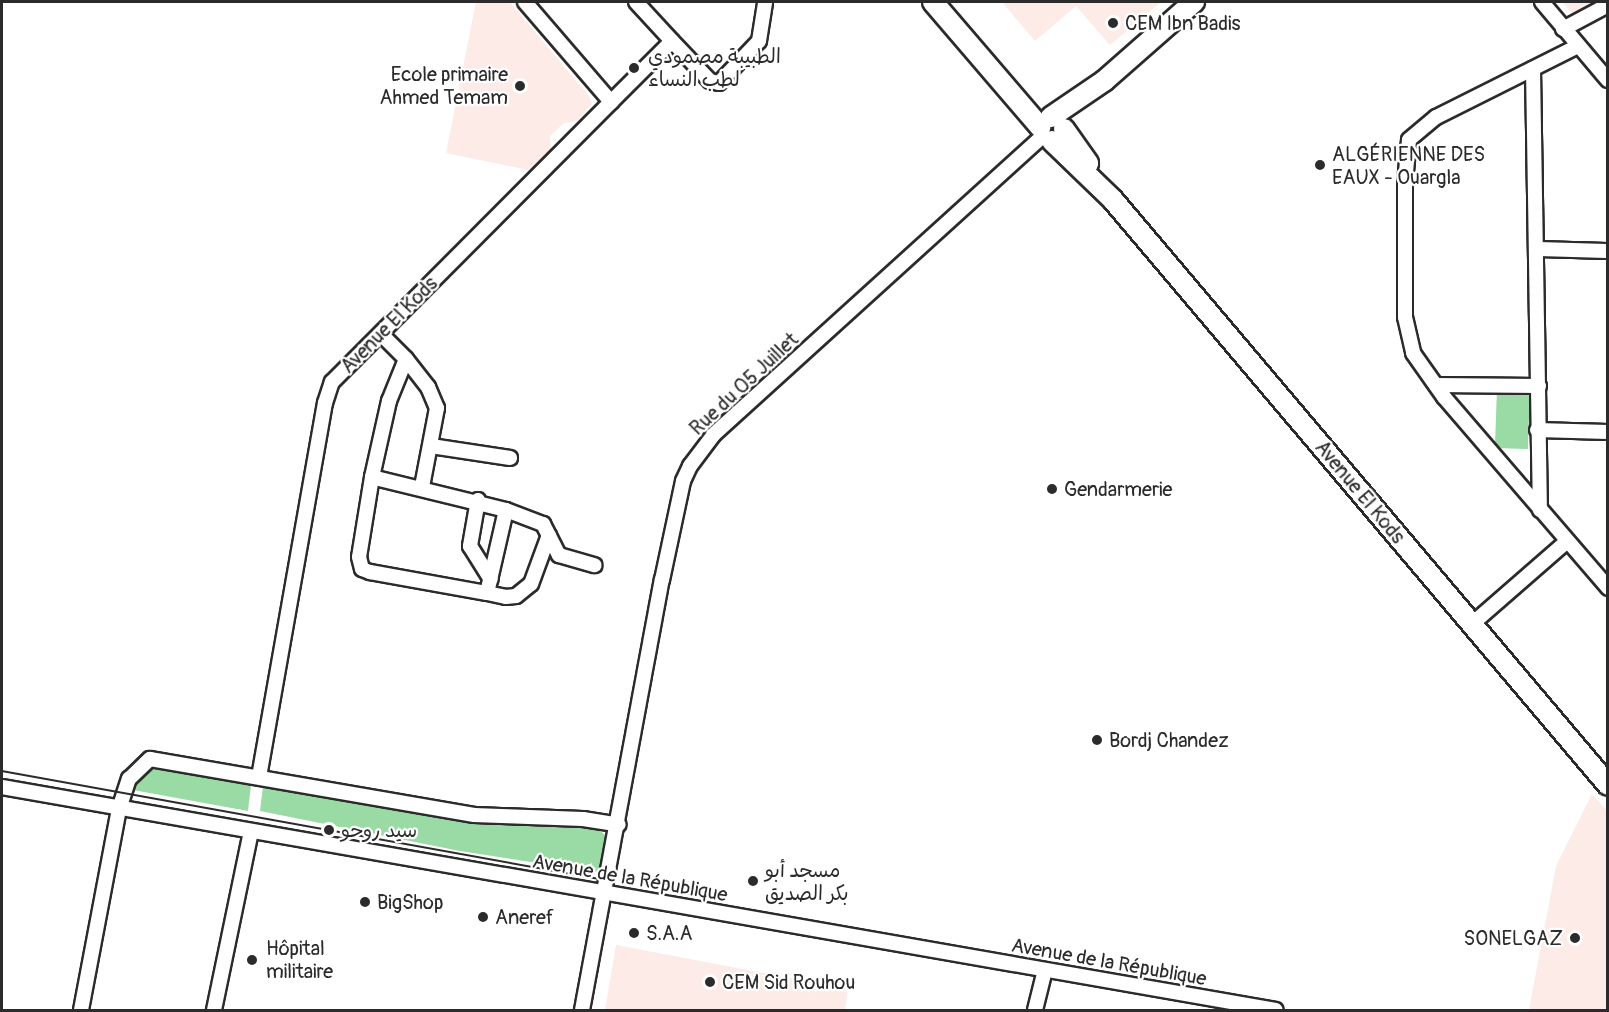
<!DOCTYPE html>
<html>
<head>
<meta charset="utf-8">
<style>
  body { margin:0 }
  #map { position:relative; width:1609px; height:1012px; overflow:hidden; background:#fff; font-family:Pangolin,"Playpen Sans Arabic",sans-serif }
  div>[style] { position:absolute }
  .built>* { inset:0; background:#fcebe6 }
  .green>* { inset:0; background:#9adba5; transform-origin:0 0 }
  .roads { filter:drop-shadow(2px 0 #2b2b2b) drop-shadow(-2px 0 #2b2b2b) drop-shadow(0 2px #2b2b2b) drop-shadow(0 -2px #2b2b2b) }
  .minor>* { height:14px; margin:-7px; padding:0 7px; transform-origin:7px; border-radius:7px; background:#fff }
  .secondary>* { height:20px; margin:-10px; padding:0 10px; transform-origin:10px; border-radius:10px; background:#fff }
  .tram>* { height:1.5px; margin:-0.75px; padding:0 0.75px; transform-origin:0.75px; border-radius:0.75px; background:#2b2b2b }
  .dots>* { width:16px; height:16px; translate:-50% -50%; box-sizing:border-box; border:3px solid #fff; border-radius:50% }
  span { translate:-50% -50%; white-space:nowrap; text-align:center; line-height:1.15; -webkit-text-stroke:4.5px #fff; paint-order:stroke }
  .poi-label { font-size:20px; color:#2b2b2b }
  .left { translate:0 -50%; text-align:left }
  .right { translate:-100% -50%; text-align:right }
  .street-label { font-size:20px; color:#2b2b2b }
  .frame { position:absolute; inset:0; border:3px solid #2b2b2b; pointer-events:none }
</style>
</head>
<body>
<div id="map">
  <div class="built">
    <i style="clip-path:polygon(476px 2px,510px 2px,589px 96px,592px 104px,577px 121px,564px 123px,550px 136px,551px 150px,528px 170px,446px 153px)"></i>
    <i style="clip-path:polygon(1002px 2px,1161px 2px,1110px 45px,1076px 6px,1035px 41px)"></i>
    <i style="clip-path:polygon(1562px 2px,1607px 2px,1578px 20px)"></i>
    <i style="clip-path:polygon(1592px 794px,1607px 811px,1607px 1010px,1529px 1010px,1556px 866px)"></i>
    <i style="clip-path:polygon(616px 945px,848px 989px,845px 1010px,605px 1010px)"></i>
  </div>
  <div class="green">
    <i style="left:1497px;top:388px;width:33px;height:60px;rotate:2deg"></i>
    <i style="clip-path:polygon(151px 768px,251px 785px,248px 811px,133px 790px,143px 773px)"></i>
    <i style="clip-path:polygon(263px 786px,475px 821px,595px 826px,607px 837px,601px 873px,460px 851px,260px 811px)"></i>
  </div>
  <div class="roads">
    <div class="minor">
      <i style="left:636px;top:2px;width:53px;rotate:47.3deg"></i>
      <i style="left:1542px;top:2px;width:102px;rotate:49.8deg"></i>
      <i style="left:1563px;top:29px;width:51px;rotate:-28.1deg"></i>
      <i style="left:1578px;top:46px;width:159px;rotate:153.4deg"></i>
      <i style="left:1436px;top:117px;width:35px;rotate:140deg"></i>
      <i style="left:1409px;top:140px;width:42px;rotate:95.4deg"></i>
      <i style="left:1405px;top:182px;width:135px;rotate:90deg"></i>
      <i style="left:1405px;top:317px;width:37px;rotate:77deg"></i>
      <i style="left:1413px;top:353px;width:54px;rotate:54.8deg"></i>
      <i style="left:1444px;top:397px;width:252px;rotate:49.3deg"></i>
      <i style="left:1533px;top:69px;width:441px;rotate:89.1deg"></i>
      <i style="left:611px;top:102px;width:86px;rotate:-45deg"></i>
      <i style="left:672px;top:41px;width:55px;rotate:46.5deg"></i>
      <i style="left:710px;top:81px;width:9px;rotate:13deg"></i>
      <i style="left:719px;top:83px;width:58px;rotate:-46.4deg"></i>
      <i style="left:759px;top:41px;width:39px;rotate:-81deg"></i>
      <i style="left:1537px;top:249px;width:71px;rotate:1.6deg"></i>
      <i style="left:406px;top:359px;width:36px;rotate:52deg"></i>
      <i style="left:428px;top:387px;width:23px;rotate:67deg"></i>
      <i style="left:437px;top:408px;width:80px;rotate:100.8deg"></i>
      <i style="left:1436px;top:385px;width:103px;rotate:0.6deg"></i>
      <i style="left:1537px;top:430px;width:71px;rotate:1.6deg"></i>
      <i style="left:431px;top:446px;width:80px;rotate:8.6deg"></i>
      <i style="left:372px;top:477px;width:78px;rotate:-77.4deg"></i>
      <i style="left:389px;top:401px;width:45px;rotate:-68deg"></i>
      <i style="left:406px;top:359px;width:35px;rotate:-135deg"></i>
      <i style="left:478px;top:500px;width:47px;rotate:99.9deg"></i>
      <i style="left:470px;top:546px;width:39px;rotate:58deg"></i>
      <i style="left:506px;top:510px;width:40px;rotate:21deg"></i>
      <i style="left:543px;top:524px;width:35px;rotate:63deg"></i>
      <i style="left:559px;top:555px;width:37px;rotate:16deg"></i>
      <i style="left:487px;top:593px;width:85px;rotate:-77.1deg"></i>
      <i style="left:506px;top:510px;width:138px;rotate:-166.2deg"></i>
      <i style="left:372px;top:477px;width:81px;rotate:99.2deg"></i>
      <i style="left:359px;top:557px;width:12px;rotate:76deg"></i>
      <i style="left:362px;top:569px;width:9px;rotate:21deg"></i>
      <i style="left:370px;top:572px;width:119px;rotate:10.2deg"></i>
      <i style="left:487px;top:593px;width:19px;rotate:12deg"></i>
      <i style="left:506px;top:597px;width:10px;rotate:-6deg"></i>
      <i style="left:516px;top:596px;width:19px;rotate:-39deg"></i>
      <i style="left:531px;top:584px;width:52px;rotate:-69.8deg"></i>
      <i style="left:1472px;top:624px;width:126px;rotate:-41.1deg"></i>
      <i style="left:259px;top:777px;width:380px;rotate:-80deg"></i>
      <i style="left:325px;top:403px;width:22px;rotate:-72deg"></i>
      <i style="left:332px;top:382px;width:395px;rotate:-45.1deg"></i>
      <i style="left:611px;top:102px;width:132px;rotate:-130.7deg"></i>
      <i style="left:2px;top:787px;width:1293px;rotate:9.93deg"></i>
      <i style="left:81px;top:1010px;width:205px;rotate:-79.3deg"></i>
      <i style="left:119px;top:809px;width:32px;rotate:-72deg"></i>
      <i style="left:129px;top:779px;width:29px;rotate:-44deg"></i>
      <i style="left:150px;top:759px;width:329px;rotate:9.8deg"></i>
      <i style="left:474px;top:815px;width:109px;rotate:2.1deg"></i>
      <i style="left:583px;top:819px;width:36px;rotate:9deg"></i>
      <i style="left:214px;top:1010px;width:182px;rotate:-78.3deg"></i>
      <i style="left:582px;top:1010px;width:437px;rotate:-79.5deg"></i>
      <i style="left:662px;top:580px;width:101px;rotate:-78deg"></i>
      <i style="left:683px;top:481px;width:17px;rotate:-65deg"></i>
      <i style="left:690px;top:466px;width:39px;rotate:-53deg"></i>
      <i style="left:713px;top:435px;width:445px;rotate:-42.2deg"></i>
      <i style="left:1035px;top:1010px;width:41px;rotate:-76deg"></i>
    </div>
    <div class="secondary">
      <i style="left:933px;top:2px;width:165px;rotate:49.4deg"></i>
      <i style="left:1051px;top:117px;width:64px;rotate:-34.2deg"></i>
      <i style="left:1104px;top:81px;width:120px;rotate:-41.3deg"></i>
      <i style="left:1064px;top:129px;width:42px;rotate:54.8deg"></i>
      <i style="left:1052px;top:141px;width:85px;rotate:44deg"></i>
      <i style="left:1113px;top:200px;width:766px;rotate:49.76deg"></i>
    </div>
  </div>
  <div class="tram">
    <i style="left:2px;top:771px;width:607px;rotate:10.25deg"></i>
  </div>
  <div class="dots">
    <i style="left:1113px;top:23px;background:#2b2b2b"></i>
    <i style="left:634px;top:68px;background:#2b2b2b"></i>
    <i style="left:520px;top:86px;background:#2b2b2b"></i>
    <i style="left:1320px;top:165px;background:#2b2b2b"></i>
    <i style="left:1052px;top:489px;background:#2b2b2b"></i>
    <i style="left:1097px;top:740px;background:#2b2b2b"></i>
    <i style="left:329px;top:830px;background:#2b2b2b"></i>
    <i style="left:753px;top:881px;background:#2b2b2b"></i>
    <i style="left:365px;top:902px;background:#2b2b2b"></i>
    <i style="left:483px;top:917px;background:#2b2b2b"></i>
    <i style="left:634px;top:933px;background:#2b2b2b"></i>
    <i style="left:1575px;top:938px;background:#2b2b2b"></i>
    <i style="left:252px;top:960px;background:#2b2b2b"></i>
    <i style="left:710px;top:982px;background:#2b2b2b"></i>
  </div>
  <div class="poi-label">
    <span class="left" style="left:1125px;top:23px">CEM Ibn Badis</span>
    <span class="left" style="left:648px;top:68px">الطبيبة مصمودي<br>لطب النساء</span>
    <span class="right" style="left:508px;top:86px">Ecole primaire<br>Ahmed Temam</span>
    <span class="left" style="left:1332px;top:166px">ALGÉRIENNE DES<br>EAUX - Ouargla</span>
    <span class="left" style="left:1064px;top:489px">Gendarmerie</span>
    <span class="left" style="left:1109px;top:740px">Bordj Chandez</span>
    <span class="left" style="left:341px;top:830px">سيد روحو</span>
    <span class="left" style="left:765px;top:882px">مسجد أبو<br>بكر الصديق</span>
    <span class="left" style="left:377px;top:902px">BigShop</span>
    <span class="left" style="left:495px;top:917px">Aneref</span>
    <span class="left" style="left:646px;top:933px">S.A.A</span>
    <span class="right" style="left:1563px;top:938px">SONELGAZ</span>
    <span class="left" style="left:266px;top:960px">Hôpital<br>militaire</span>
    <span class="left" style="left:722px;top:982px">CEM Sid Rouhou</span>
  </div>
  <div class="street-label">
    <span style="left:389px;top:325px;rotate:-45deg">Avenue El Kods</span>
    <span style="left:744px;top:384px;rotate:-43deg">Rue du 05 Juillet</span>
    <span style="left:1360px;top:492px;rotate:50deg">Avenue El Kods</span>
    <span style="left:630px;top:878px;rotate:10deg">Avenue de la République</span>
    <span style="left:1109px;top:962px;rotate:10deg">Avenue de la République</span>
  </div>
  <div class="frame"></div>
</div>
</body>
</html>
